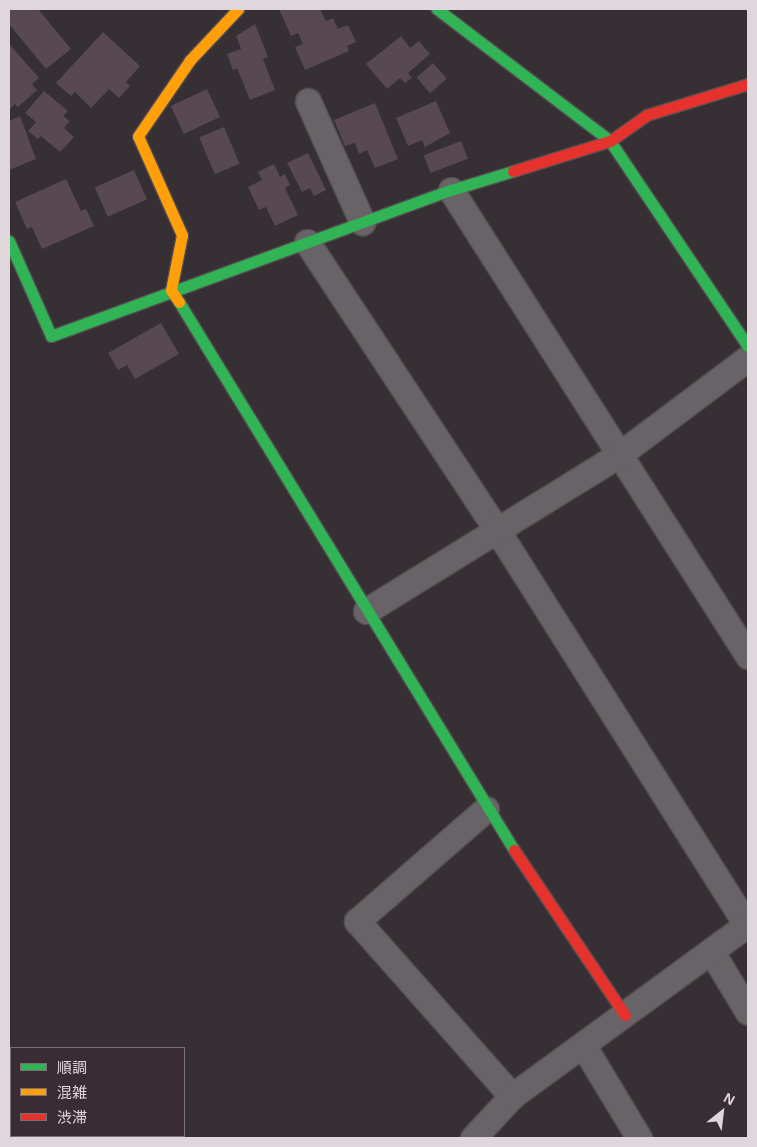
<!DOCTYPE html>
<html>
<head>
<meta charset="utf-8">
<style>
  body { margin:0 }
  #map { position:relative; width:757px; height:1147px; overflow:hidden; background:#362f33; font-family:Arial,"Noto Sans JP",sans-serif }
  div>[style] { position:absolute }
  .building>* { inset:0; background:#574851; transform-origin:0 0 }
  .roads { filter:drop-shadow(1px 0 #544d51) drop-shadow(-1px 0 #544d51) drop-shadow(0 1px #544d51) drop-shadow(0 -1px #544d51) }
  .street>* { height:25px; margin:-12.5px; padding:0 12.5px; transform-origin:12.5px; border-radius:12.5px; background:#686366 }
  .fast>* { height:11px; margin:-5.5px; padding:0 5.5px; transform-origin:5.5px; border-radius:5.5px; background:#30b455 }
  .slow>* { height:11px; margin:-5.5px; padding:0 5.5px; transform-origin:5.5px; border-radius:5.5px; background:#ff9f0a }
  .jam>* { height:11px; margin:-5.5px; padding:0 5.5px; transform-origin:5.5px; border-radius:5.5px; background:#e5322d }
  span { translate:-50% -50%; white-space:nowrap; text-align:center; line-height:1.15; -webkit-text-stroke:4px #392c33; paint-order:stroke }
  .frame { position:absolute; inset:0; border:10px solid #e0d7dc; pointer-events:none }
  .legend { position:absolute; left:10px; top:1047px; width:175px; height:90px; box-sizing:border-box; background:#392c33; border:1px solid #7c7077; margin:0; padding:6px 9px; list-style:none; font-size:15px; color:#e0d7dc }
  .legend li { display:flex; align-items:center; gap:10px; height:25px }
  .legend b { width:25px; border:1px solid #7c7077 }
  .north { position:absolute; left:697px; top:1087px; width:50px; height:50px; -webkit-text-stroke:4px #392c33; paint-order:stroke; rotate:29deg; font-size:14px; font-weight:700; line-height:20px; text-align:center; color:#e0d7dc }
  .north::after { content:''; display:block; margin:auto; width:18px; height:22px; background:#e0d7dc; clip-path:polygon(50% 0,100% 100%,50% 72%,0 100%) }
</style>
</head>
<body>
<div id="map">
  <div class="building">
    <i style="clip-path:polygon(10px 9px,38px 9px,71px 49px,46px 69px,9px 24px)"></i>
    <i style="clip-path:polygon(279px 9px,320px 9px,326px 21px,333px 18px,338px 29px,348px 25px,356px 42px,347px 46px,349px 51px,305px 70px,295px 47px,303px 44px,298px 33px,291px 36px)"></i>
    <i style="clip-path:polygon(255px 24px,268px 57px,263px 59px,275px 90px,250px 100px,237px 68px,233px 70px,227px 54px,241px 49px,236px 36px)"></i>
    <i style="clip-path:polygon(103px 32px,140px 66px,126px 82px,130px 86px,119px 98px,109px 89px,91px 108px,75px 92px,71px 96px,56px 83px)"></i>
    <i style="clip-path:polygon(401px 36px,410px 48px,419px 41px,430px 54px,408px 73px,412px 78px,405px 83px,400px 78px,387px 89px,366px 64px)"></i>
    <i style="clip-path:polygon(10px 45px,39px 78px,32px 84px,37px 90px,18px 107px,15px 104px,10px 109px)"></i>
    <i style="left:433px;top:63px;width:21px;height:22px;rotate:49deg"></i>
    <i style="left:207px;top:89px;width:31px;height:40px;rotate:65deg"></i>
    <i style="clip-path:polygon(44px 91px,68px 111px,63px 116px,70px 121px,64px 128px,74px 137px,60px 152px,41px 136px,38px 139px,28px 131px,36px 122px,25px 113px)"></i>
    <i style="clip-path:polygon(436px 101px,450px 133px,425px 147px,422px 140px,408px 146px,396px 118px)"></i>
    <i style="clip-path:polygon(375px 103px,398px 159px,375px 168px,367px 150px,359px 154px,355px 143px,345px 146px,334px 120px)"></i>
    <i style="clip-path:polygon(20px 116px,36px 159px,9px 170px,9px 121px)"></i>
    <i style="left:224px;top:127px;width:40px;height:27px;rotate:67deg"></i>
    <i style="left:461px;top:141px;width:19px;height:40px;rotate:69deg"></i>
    <i style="clip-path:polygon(308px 153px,326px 190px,314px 196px,310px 188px,302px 192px,287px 163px)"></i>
    <i style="clip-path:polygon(274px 164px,280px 177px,285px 174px,290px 185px,285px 188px,298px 215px,275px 226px,266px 207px,259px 210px,248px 187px,262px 180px,258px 172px)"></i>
    <i style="left:134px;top:170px;width:32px;height:43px;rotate:66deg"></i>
    <i style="clip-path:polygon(66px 179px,81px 211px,86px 209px,94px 226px,42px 249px,32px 227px,27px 229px,15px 202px)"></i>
    <i style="clip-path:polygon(161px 323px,179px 354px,135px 379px,127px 365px,118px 370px,108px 353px)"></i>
  </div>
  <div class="roads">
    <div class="street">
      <i style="left:308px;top:101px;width:133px;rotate:65.9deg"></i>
      <i style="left:451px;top:190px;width:553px;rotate:57.49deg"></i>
      <i style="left:307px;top:242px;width:345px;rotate:56.6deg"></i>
      <i style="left:497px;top:530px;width:467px;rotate:57.7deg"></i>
      <i style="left:366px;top:611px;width:299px;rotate:-31.7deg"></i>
      <i style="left:620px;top:454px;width:160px;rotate:-36.9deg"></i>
      <i style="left:486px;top:809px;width:171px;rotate:139deg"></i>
      <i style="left:357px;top:921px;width:234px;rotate:48.5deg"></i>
      <i style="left:711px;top:951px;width:71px;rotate:58.8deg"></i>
      <i style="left:583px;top:1045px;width:109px;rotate:58.9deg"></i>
      <i style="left:473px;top:1138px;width:57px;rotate:-47.1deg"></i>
      <i style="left:512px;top:1096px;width:292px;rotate:-36.1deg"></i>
    </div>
    <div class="fast">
      <i style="left:437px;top:9px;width:218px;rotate:37.3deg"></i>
      <i style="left:610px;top:141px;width:247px;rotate:56.1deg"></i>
      <i style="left:9px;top:241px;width:104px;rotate:66.1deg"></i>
      <i style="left:51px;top:336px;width:426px;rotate:-20.1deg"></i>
      <i style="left:451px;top:190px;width:65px;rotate:-17deg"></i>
      <i style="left:179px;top:302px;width:642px;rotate:58.56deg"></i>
    </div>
    <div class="slow">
      <i style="left:179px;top:302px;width:14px;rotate:-124deg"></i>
      <i style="left:171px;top:290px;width:56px;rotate:-78.7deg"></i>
      <i style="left:182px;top:235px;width:108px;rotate:-114deg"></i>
      <i style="left:138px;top:136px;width:92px;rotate:-55.6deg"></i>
      <i style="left:190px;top:60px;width:70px;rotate:-46.7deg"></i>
    </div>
    <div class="jam">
      <i style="left:513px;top:171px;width:102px;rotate:-17.2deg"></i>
      <i style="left:610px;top:141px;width:45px;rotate:-35.1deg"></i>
      <i style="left:647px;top:115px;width:106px;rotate:-17.1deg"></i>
      <i style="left:514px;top:850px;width:199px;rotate:56.1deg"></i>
    </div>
  </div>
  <div class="frame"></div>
  <ul class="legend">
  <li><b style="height:6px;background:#30b455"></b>順調</li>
  <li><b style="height:6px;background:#ff9f0a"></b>混雑</li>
  <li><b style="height:6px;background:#e5322d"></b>渋滞</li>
  </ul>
  <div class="north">N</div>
</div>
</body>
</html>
